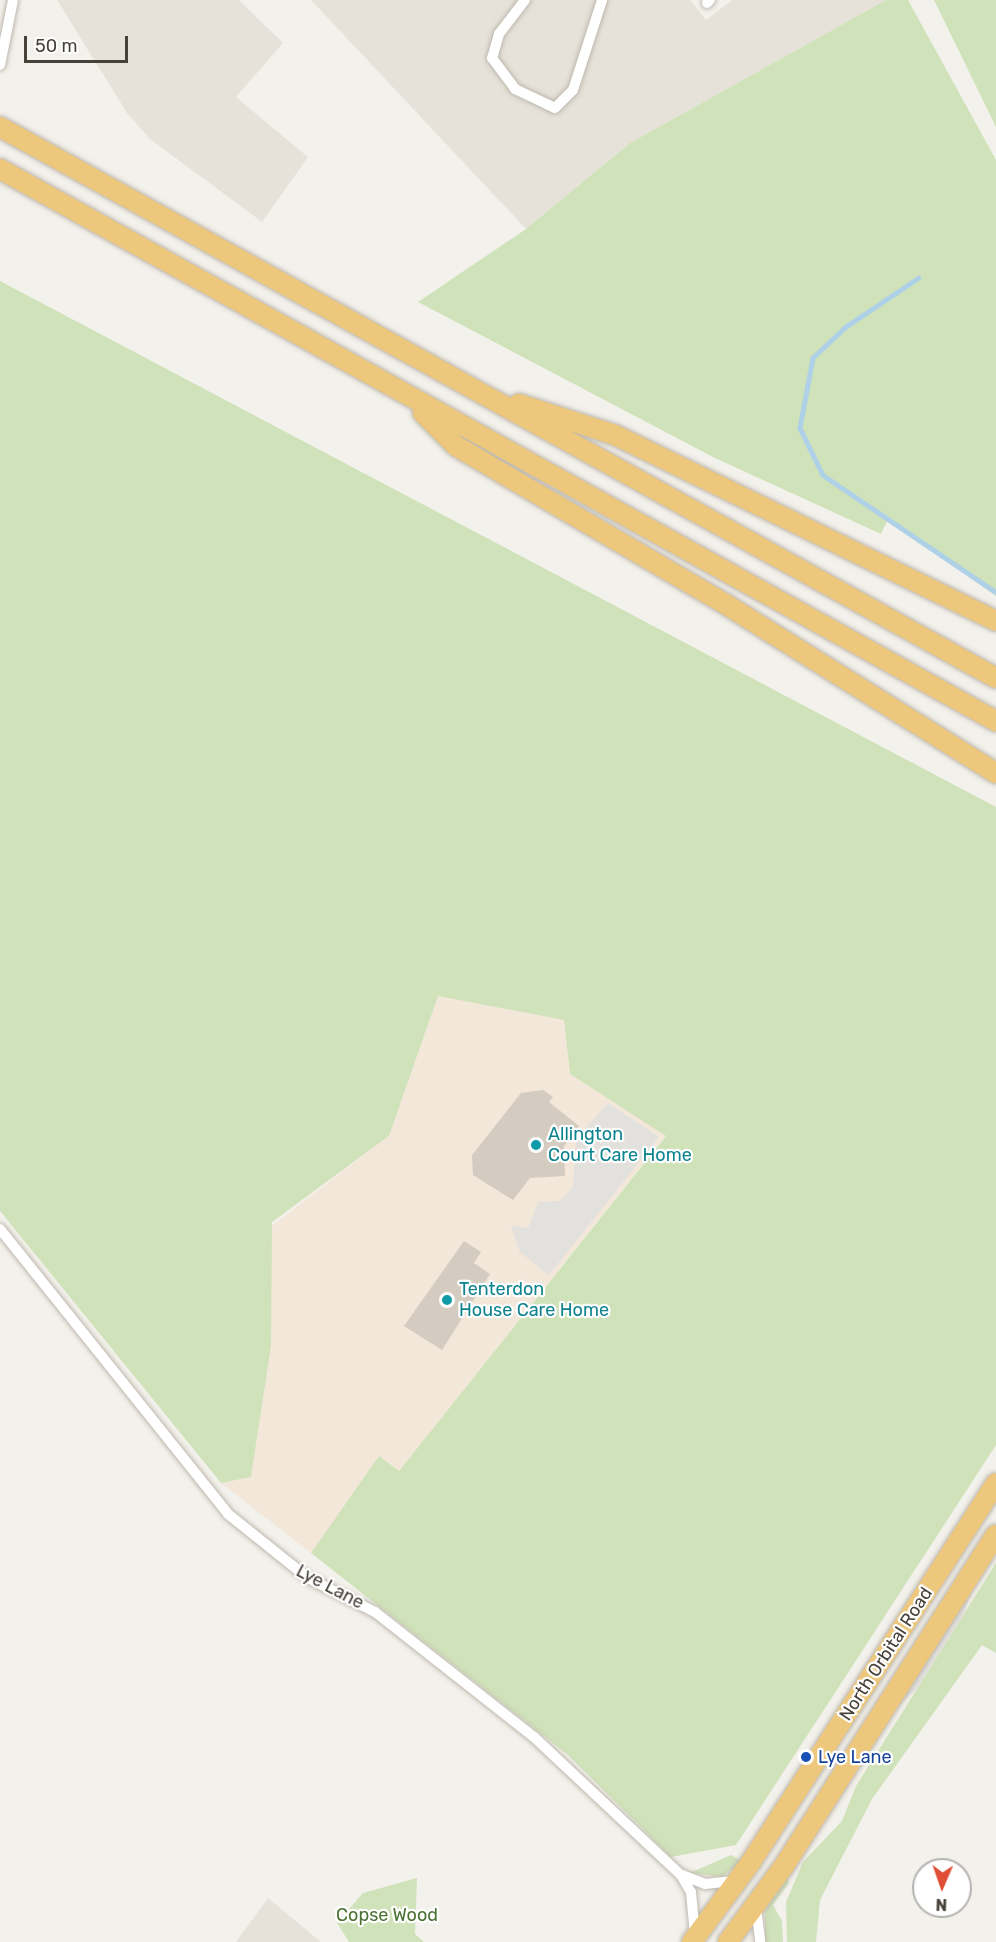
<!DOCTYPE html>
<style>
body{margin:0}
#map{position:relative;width:996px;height:1942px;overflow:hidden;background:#f3f1eb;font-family:Rubik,sans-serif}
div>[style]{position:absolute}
.residential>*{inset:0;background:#e6e2d9}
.commercial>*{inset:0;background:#f2e7d9}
.green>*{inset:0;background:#d0e2b9}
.parking>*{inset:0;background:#e2e1de}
.stream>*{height:4.5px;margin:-2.25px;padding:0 2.25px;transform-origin:2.25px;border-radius:2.25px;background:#afd1e8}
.building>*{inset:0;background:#d4ccc1}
.roads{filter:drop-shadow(0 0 2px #beb8ae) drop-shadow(0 0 2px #beb8ae)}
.street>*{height:10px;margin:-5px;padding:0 5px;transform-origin:5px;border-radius:5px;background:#fff}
.highway>*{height:20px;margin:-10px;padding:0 10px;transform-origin:10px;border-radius:10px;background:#edc77c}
.dots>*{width:16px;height:16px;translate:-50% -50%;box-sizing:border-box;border:3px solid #fff;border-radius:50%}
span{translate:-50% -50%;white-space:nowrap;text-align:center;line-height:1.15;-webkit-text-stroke:4.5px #fff;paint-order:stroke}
.culture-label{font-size:18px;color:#0d838f}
.left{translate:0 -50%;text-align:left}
.street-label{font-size:18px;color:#464139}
.transit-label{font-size:18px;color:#164399}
.park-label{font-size:18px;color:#4b7233}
.north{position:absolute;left:912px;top:1858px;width:60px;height:60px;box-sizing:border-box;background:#fff;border:2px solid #b5b3b0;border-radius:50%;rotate:182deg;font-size:16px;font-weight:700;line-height:24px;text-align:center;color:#464139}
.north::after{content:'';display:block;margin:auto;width:21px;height:27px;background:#e04e35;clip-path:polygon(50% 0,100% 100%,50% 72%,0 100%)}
.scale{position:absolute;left:24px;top:36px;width:104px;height:27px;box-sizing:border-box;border:3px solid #464139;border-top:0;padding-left:8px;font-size:18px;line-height:21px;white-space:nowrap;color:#464139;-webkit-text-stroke:4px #fff;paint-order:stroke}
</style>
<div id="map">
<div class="residential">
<div style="clip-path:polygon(57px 0,239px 0,283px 43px,236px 97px,308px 157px,262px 222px,150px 139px,127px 113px)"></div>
<div style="clip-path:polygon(311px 0,690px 0,706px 20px,732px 0,886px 0,630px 143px,526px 229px)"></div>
<div style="clip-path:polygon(268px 1898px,321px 1942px,236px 1942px)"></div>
</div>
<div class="commercial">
<div style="clip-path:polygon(438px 996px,564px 1020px,570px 1074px,666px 1135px,399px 1471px,379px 1456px,311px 1553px,221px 1483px,251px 1477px,271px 1346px,269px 1228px,389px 1136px)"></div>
</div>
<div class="green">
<div style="clip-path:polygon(886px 0,908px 0,996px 160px,996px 596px,888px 519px,881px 534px,713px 457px,418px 302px,526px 229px,630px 143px)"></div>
<div style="clip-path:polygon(934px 0,996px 0,996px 127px)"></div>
<div style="clip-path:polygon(0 281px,996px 807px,996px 1445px,736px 1845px,671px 1857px,568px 1755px,311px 1553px,379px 1456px,399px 1471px,666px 1136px,570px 1074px,564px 1020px,438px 996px,389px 1136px,272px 1222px,271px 1346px,251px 1477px,221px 1483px,0 1211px)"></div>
<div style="clip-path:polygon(996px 1563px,996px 1653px,982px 1645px,872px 1799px,820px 1900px,816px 1942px,787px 1942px,786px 1902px,803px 1862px,842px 1821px,856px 1786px)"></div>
<div style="clip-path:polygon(731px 1855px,742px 1861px,722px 1877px,690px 1873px)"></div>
<div style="clip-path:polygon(787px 1874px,789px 1883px,773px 1905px,782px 1921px,783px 1942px,765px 1942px,765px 1911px)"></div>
<div style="clip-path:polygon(417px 1878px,415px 1934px,424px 1942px,349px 1942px,337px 1923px,363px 1893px)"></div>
</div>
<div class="parking">
<div style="clip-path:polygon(608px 1103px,659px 1137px,549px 1275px,520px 1252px,511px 1226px,528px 1228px,538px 1202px,560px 1201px,573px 1187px,576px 1139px)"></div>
<div style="clip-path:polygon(974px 1584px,963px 1616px,916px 1690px,893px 1711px)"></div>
</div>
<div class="stream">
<div style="left:919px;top:278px;width:88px;rotate:146.1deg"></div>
<div style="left:846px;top:327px;width:45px;rotate:136.8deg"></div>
<div style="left:813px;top:358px;width:71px;rotate:100.5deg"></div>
<div style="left:800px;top:428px;width:52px;rotate:63.9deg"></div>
<div style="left:823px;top:475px;width:209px;rotate:34.1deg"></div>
</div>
<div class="building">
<div style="clip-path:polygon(543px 1090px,553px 1097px,549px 1102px,579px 1126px,564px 1146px,565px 1176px,530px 1178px,513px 1200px,473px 1175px,472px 1155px,521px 1093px)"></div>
<div style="clip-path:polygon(464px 1241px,481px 1252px,474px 1263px,490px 1274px,442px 1350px,404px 1326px)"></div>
</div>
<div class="roads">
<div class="street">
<div style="left:525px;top:0;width:43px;rotate:127.4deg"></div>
<div style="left:499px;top:34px;width:25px;rotate:106deg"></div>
<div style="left:492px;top:58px;width:39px;rotate:53deg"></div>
<div style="left:515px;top:89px;width:44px;rotate:25.4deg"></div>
<div style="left:555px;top:108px;width:25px;rotate:-45deg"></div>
<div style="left:573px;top:90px;width:95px;rotate:-72.1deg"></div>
<div style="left:707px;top:3px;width:4px;rotate:-45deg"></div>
<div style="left:0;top:65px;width:66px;rotate:-78.7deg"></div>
<div style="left:0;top:1229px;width:365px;rotate:51.3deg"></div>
<div style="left:228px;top:1514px;width:102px;rotate:38.7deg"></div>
<div style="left:308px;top:1578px;width:75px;rotate:26.9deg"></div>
<div style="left:375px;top:1612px;width:202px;rotate:38.2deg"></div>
<div style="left:534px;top:1737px;width:202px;rotate:43.2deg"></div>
<div style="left:681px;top:1875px;width:20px;rotate:60deg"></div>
<div style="left:691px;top:1892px;width:43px;rotate:84.7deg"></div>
<div style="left:682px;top:1875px;width:25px;rotate:21deg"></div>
<div style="left:705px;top:1884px;width:31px;rotate:-6deg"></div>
<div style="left:756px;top:1907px;width:35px;rotate:83deg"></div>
</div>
<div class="highway">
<div style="left:0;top:127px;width:1138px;rotate:28.95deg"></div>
<div style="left:0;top:169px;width:1139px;rotate:29deg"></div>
<div style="left:519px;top:404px;width:101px;rotate:17.9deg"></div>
<div style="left:615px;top:435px;width:424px;rotate:26deg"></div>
<div style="left:423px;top:413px;width:47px;rotate:45deg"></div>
<div style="left:456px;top:446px;width:314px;rotate:30.4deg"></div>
<div style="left:727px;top:605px;width:317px;rotate:32deg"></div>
<div style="left:692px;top:1942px;width:99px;rotate:-53.6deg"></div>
<div style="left:751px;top:1862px;width:451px;rotate:-57.1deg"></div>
<div style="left:728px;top:1942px;width:94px;rotate:-53.6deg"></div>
<div style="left:784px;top:1866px;width:393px;rotate:-57.4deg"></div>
</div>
</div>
<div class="dots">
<div style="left:536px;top:1145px;background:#0f9aa8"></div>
<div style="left:447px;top:1300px;background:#0f9aa8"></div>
<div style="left:806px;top:1757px;background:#1a4fb4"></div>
</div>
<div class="culture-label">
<span class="left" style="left:548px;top:1145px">Allington<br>Court Care Home</span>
<span class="left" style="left:459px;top:1300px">Tenterdon<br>House Care Home</span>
</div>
<div class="street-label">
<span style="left:330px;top:1587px;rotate:28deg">Lye Lane</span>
<span style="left:886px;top:1654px;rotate:-57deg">North Orbital Road</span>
</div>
<div class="transit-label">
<span class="left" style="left:818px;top:1757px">Lye Lane</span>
</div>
<div class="park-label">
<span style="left:387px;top:1915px">Copse Wood</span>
</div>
<div class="north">N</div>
<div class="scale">50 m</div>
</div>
